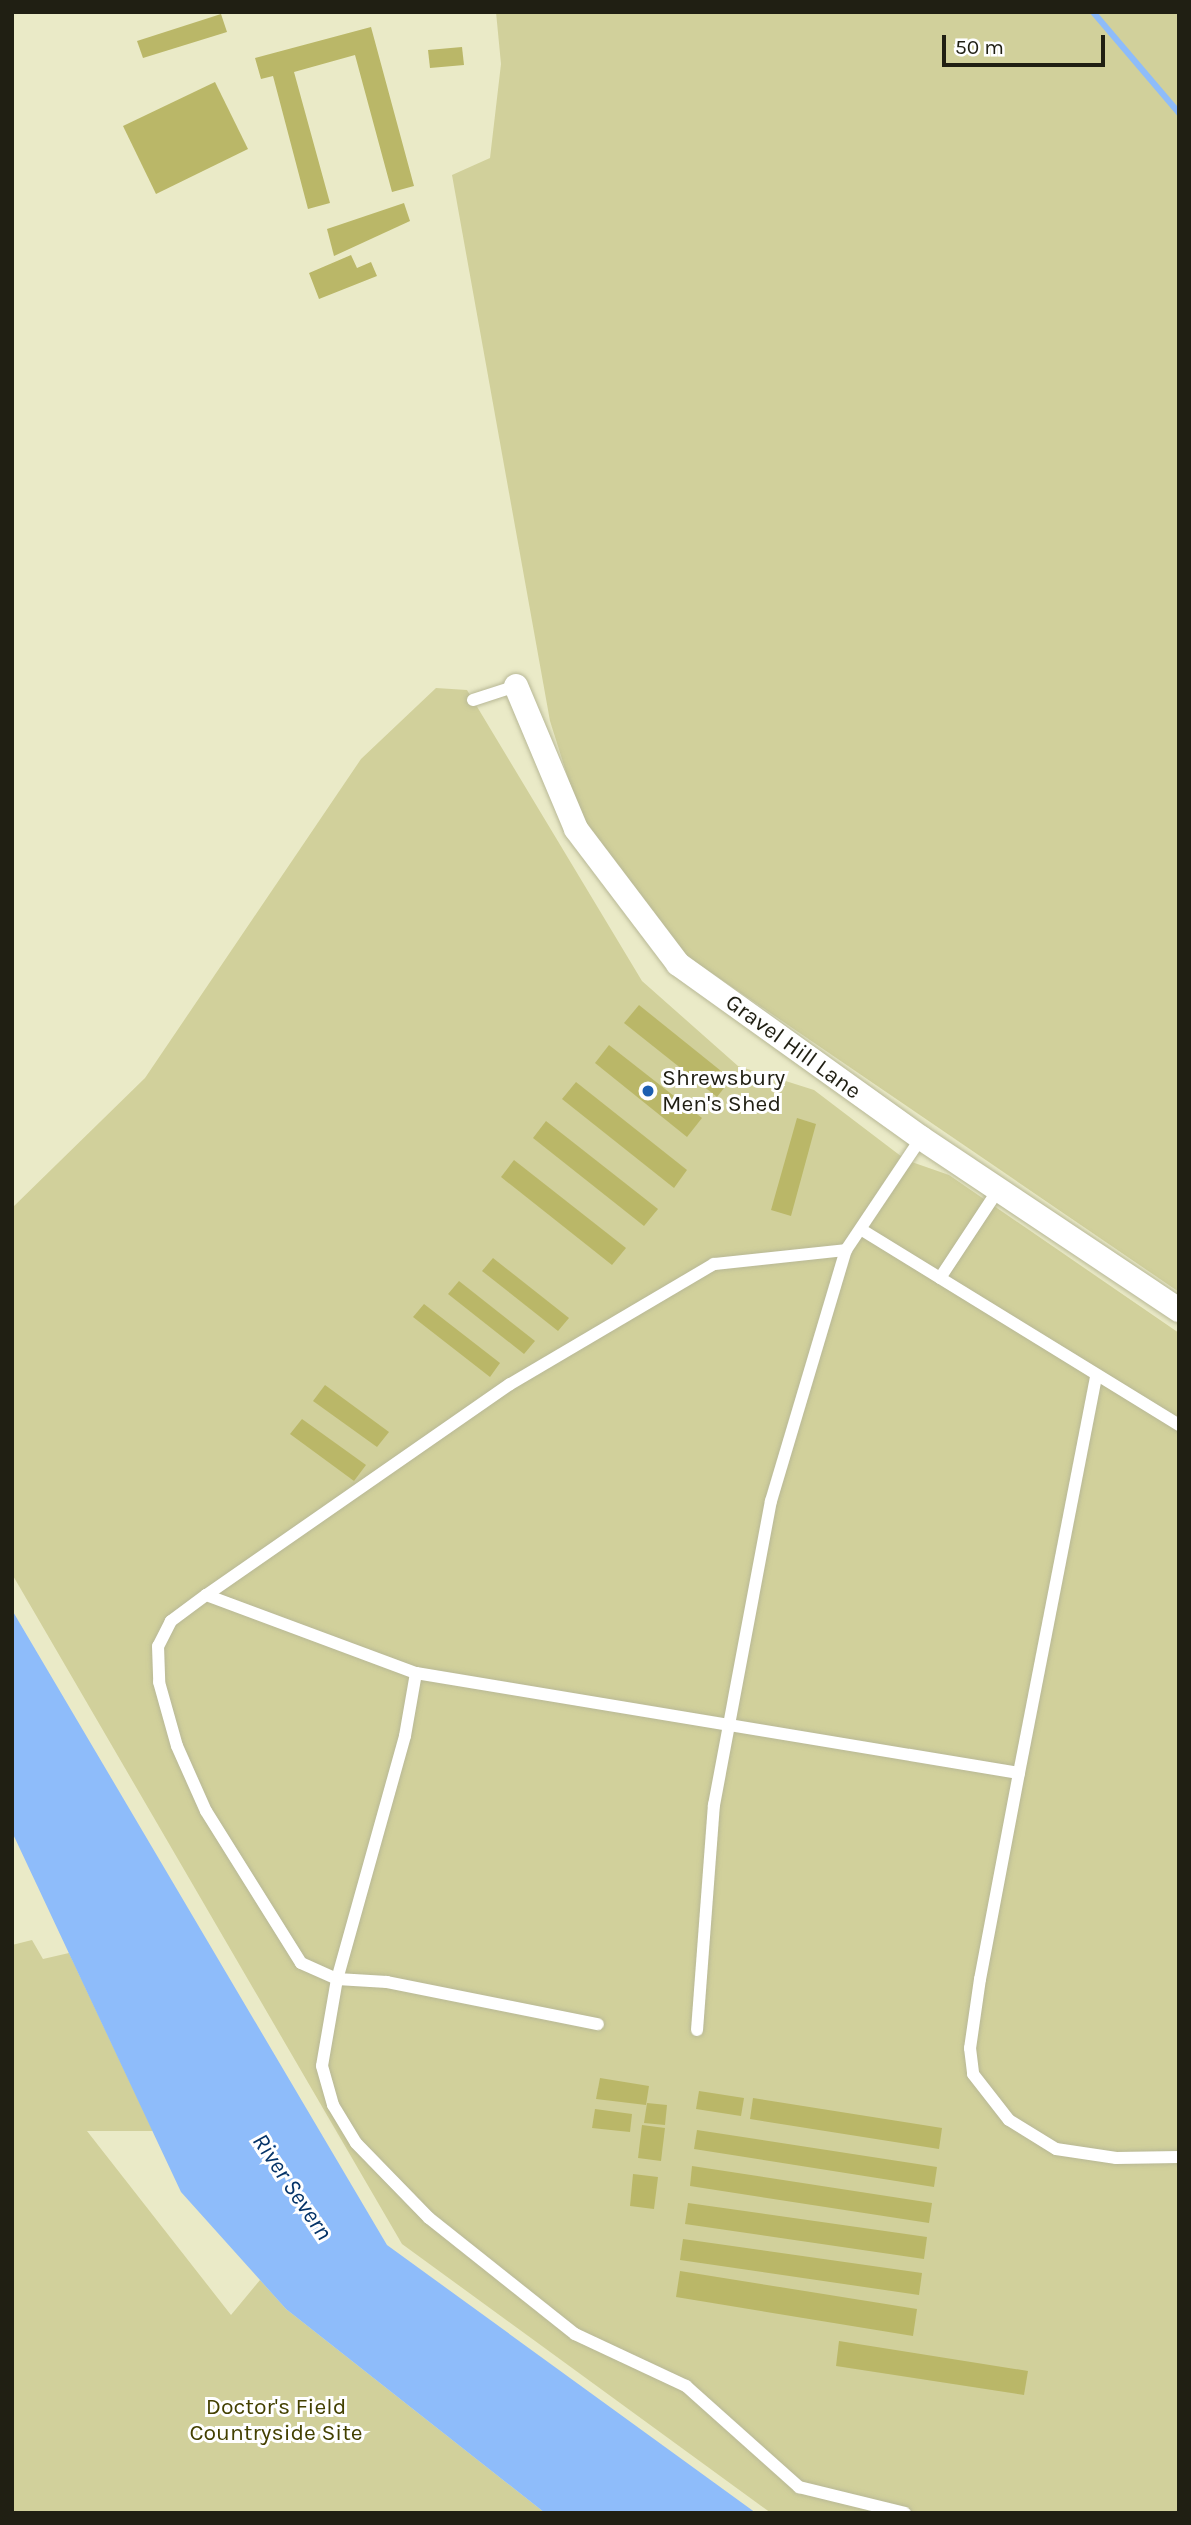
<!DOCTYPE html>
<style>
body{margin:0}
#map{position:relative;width:1191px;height:2525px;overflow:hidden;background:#eaeac7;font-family:Karla,sans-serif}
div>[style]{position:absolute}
.green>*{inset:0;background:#d1d09b}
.water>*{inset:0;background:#8ebcfa}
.stream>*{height:6px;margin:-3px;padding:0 3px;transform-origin:3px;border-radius:3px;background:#8ebcfa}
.building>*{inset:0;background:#bab768}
.roads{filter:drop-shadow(0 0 2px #b8b896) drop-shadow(0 0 2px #b8b896)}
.service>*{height:12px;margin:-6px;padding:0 6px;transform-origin:6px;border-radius:6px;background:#fff}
.minor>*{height:24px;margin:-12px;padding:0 12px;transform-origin:12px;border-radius:12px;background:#fff}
.dots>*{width:19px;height:19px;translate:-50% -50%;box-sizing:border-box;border:4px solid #fff;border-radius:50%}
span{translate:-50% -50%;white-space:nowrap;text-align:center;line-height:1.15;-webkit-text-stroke:6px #fff;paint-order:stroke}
.street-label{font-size:23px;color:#201f13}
.poi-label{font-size:23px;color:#201f13}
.left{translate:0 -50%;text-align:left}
.park-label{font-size:23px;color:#434000}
.water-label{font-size:24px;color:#043368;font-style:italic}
.frame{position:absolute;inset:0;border:14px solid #201f13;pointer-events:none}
.scale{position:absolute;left:942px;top:35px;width:163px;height:32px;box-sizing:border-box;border:4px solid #201f13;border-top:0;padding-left:9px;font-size:21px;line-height:24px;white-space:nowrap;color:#201f13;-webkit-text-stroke:5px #fff;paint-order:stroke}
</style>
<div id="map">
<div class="green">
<div style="clip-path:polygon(496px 12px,1179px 12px,1179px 1292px,684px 954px,581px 819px,550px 721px,452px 175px,490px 158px,501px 64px)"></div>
<div style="clip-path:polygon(436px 688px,467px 690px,642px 981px,738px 1066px,814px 1090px,906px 1160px,949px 1175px,1179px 1333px,1179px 2513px,771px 2513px,402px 2244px,12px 1574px,12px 1208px,145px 1078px,361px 759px)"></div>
<div style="clip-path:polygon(32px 1940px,43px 1959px,69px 1953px,153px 2131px,87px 2131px,231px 2315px,260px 2280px,286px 2309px,545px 2513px,12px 2513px,12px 1945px)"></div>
</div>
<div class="water">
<div style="clip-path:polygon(12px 1610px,387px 2245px,756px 2513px,545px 2513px,286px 2309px,181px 2192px,12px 1832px)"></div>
</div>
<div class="stream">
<div style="left:1093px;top:12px;width:133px;rotate:49.6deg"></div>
</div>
<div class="building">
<div style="clip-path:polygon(221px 14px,227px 32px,143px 58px,137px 41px)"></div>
<div style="clip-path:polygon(371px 27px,414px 186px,392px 192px,355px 55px,294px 72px,330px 203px,308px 209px,273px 76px,261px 79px,255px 58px)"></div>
<div style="clip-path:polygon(462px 47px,464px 65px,430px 68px,428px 50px)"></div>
<div style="clip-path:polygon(215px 82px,248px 149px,156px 194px,123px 126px)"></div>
<div style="clip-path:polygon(404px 203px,410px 221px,334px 256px,327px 229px)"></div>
<div style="clip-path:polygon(351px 255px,357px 268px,371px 262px,377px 276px,319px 299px,309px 273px)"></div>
<div style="clip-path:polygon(639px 1005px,731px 1079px,717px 1097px,624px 1023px)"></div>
<div style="clip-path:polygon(609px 1045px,702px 1118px,687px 1137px,595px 1063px)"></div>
<div style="clip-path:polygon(576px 1082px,687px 1170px,674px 1188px,562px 1099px)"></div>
<div style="clip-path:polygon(797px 1118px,816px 1124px,791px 1216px,771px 1210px)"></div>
<div style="clip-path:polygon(546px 1121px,658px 1209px,644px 1226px,533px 1138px)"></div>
<div style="clip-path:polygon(514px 1160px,626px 1248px,612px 1265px,501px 1177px)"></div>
<div style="clip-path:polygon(493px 1258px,569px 1318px,558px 1331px,482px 1271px)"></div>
<div style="clip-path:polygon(459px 1281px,535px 1341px,524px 1354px,448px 1294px)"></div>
<div style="clip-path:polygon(424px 1304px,500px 1363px,490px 1377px,413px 1317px)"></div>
<div style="clip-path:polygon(325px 1385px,389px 1432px,377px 1447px,313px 1401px)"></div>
<div style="clip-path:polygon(302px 1419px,366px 1465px,354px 1481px,290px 1434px)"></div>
<div style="clip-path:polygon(600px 2078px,649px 2086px,646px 2105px,596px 2099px)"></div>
<div style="clip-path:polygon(699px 2091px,744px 2098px,741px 2116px,696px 2109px)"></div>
<div style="clip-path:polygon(753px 2098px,942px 2128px,939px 2149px,750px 2119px)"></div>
<div style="clip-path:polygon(647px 2103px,667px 2105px,665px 2125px,644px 2123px)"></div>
<div style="clip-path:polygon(595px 2109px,632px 2114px,630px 2132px,592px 2128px)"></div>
<div style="clip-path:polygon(642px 2125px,665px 2128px,661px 2161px,638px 2158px)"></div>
<div style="clip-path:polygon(697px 2130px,937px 2167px,934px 2187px,694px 2149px)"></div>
<div style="clip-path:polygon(692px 2166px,932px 2203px,929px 2223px,690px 2186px)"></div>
<div style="clip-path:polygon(633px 2174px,658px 2177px,654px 2209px,630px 2206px)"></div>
<div style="clip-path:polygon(688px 2203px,927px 2237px,924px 2259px,685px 2224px)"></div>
<div style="clip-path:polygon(683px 2239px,922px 2273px,919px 2295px,680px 2260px)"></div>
<div style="clip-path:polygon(680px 2271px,917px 2309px,913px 2336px,676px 2297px)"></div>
<div style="clip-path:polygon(839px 2341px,1028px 2371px,1024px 2395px,836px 2366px)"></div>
</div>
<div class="roads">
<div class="service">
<div style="left:473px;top:700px;width:45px;rotate:-18deg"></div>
<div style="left:862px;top:1230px;width:372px;rotate:31.6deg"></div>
<div style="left:846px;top:1250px;width:133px;rotate:173.9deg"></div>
<div style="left:714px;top:1264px;width:237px;rotate:149.5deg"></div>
<div style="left:510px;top:1384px;width:370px;rotate:145.2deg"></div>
<div style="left:206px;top:1595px;width:224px;rotate:20.4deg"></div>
<div style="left:416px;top:1673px;width:611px;rotate:9.42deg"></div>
<div style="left:1019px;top:1773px;width:210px;rotate:100.7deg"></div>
<div style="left:980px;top:1979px;width:70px;rotate:98.2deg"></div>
<div style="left:970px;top:2048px;width:26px;rotate:83deg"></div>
<div style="left:973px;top:2074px;width:58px;rotate:52deg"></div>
<div style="left:1009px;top:2120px;width:55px;rotate:31.7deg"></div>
<div style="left:1056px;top:2149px;width:61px;rotate:8.5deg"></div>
<div style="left:1116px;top:2158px;width:63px;rotate:-0.9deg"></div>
<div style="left:940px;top:1278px;width:105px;rotate:-56.6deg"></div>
<div style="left:206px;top:1595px;width:44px;rotate:143.4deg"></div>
<div style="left:171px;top:1621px;width:28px;rotate:117deg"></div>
<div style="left:158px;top:1646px;width:36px;rotate:88deg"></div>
<div style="left:159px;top:1682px;width:66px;rotate:74.3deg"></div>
<div style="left:177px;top:1746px;width:71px;rotate:66deg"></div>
<div style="left:206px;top:1811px;width:179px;rotate:58deg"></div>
<div style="left:301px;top:1963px;width:39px;rotate:24deg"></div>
<div style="left:337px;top:1979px;width:88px;rotate:99.8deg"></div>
<div style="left:322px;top:2066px;width:41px;rotate:74.2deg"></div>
<div style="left:333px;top:2105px;width:44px;rotate:58.8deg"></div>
<div style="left:356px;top:2143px;width:105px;rotate:45.8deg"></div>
<div style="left:429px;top:2218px;width:186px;rotate:38.5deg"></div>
<div style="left:575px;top:2334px;width:123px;rotate:25.1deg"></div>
<div style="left:686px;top:2386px;width:152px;rotate:41.8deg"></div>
<div style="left:799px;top:2487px;width:109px;rotate:13.8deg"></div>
<div style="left:416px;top:1673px;width:64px;rotate:99.9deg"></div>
<div style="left:405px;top:1736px;width:252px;rotate:105.6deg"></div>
<div style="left:337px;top:1979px;width:50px;rotate:3.4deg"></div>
<div style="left:387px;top:1982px;width:215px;rotate:11.3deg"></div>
<div style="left:1019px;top:1773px;width:404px;rotate:-79deg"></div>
<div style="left:697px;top:2030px;width:226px;rotate:-85.7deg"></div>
<div style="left:714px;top:1805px;width:309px;rotate:-79.4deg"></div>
<div style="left:771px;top:1501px;width:262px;rotate:-73.4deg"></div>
<div style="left:846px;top:1250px;width:135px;rotate:-56.2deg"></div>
</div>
<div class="minor">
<div style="left:516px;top:686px;width:155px;rotate:67.2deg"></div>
<div style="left:576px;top:829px;width:169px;rotate:52.9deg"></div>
<div style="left:678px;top:964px;width:299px;rotate:35.6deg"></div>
<div style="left:921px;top:1138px;width:310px;rotate:33.7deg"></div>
</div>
</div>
<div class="dots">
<div style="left:648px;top:1091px;background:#1d5fb0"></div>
</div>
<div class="street-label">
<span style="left:793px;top:1047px;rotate:36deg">Gravel Hill Lane</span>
</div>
<div class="poi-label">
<span class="left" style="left:662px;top:1091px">Shrewsbury<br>Men's Shed</span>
</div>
<div class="park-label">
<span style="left:276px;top:2420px">Doctor's Field<br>Countryside Site</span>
</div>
<div class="water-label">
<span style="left:292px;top:2187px;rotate:56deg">River Severn</span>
</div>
<div class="frame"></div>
<div class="scale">50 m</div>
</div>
